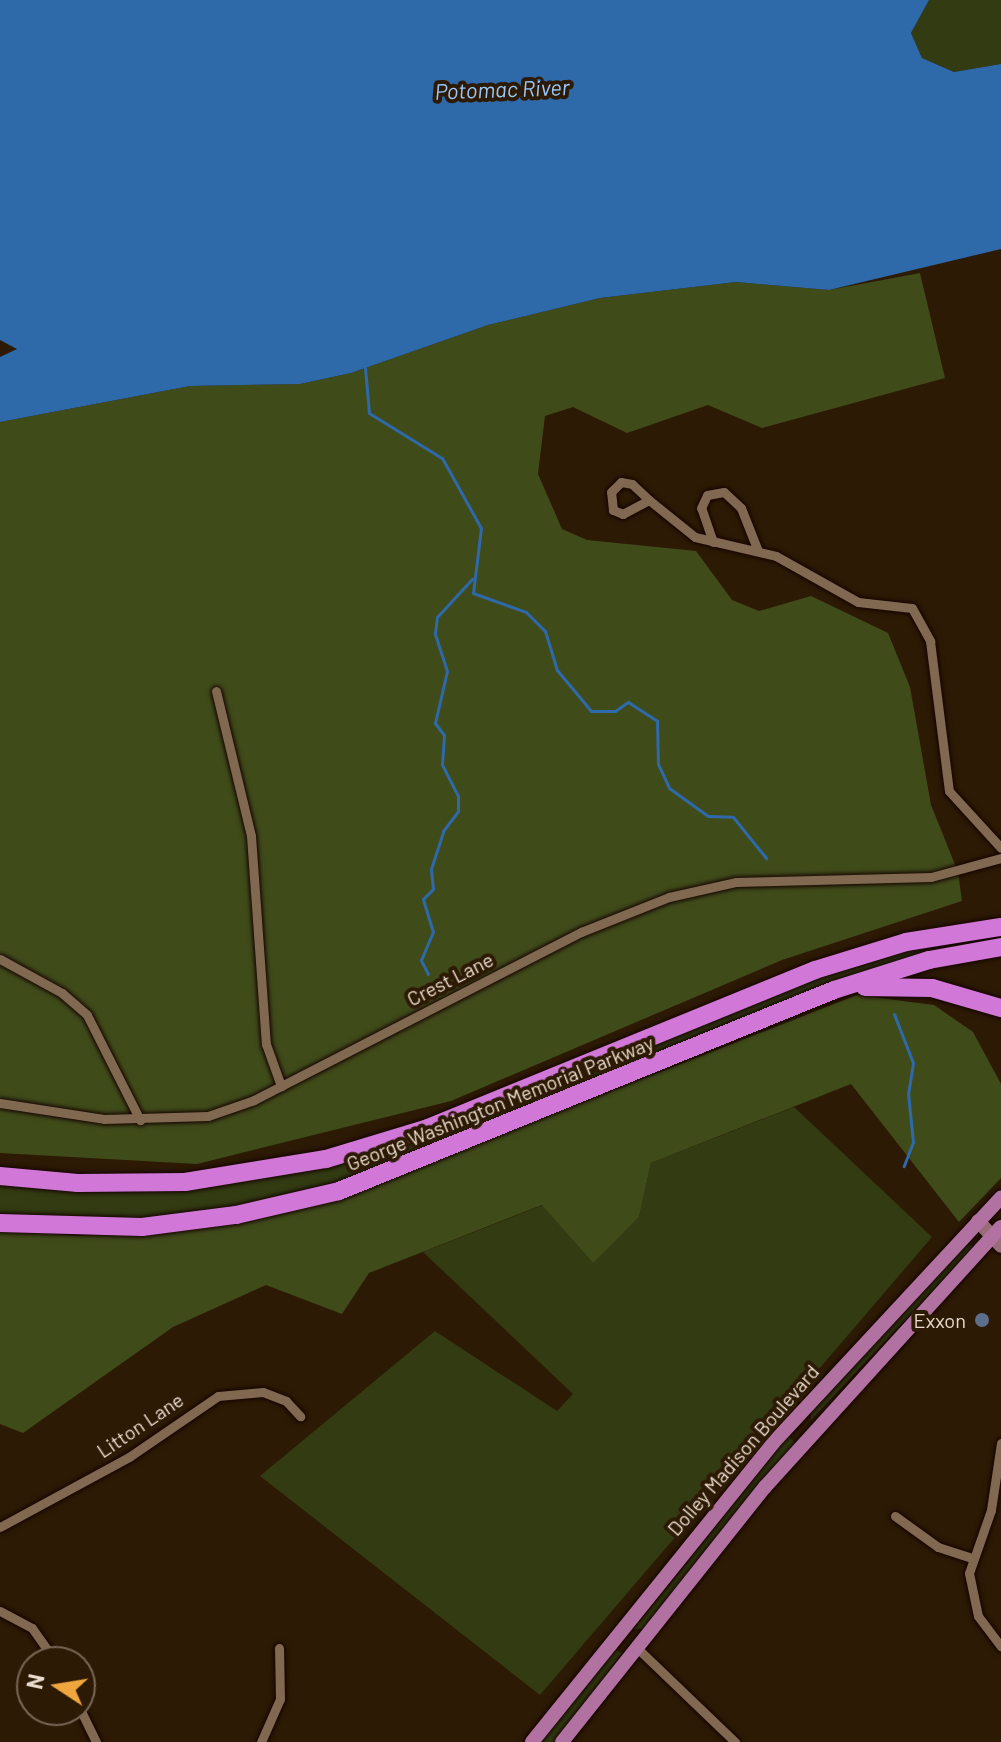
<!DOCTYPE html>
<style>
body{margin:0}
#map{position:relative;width:1001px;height:1742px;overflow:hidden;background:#2d1a04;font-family:Barlow,sans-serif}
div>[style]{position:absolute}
.green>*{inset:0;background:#323b11}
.forest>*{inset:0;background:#404b1a}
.water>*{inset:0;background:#2e69aa}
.stream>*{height:3px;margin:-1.5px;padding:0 1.5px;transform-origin:1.5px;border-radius:1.5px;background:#2e69aa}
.roads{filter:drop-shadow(0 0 2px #150400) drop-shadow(0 0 2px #150400)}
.street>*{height:9px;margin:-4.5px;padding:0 4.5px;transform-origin:4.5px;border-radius:4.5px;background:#816851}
.secondary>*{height:14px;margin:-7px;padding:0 7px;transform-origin:7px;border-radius:7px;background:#996c79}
.primary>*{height:14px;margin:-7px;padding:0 7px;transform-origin:7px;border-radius:7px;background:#b171a1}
.highway>*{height:18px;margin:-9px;padding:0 9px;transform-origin:9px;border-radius:9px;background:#d177d7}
.dots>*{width:22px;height:22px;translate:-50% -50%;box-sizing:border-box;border:4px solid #2d1a04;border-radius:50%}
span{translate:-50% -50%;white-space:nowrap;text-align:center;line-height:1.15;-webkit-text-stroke:8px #2d1a04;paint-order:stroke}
.street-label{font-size:20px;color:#e9dbce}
.poi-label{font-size:20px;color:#e9dbce}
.right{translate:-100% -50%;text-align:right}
.water-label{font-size:22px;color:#99c7fc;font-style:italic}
.north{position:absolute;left:16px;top:1646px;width:80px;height:80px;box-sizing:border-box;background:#2d1a04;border:2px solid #786755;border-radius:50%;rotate:282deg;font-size:22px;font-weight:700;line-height:32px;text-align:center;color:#e9dbce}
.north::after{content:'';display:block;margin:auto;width:28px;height:36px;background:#f0a63f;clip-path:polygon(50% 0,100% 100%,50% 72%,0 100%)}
</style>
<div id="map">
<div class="green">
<div style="clip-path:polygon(929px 0,1001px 0,1001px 64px,954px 72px,922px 58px,911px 33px)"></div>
<div style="clip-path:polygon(1001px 932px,1001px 943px,974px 946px,364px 1179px,271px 1204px,130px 1221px,0 1217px,0 1182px,310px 1169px,826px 972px,917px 945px)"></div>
<div style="clip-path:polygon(794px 1107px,932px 1237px,540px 1695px,260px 1476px,435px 1331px,557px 1411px,573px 1394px,423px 1252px,543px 1205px,592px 1262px,639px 1217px,651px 1163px)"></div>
<div style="clip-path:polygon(966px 1244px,974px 1247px,811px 1420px,811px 1412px)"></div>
<div style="clip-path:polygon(788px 1436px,796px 1444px,643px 1629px,634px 1629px)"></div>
<div style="clip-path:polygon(612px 1648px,622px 1653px,557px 1742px,540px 1742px)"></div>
</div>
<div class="forest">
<div style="clip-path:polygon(920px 273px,945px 378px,762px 428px,708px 405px,627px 433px,573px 407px,545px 416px,538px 474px,562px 529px,587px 540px,696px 551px,732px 600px,759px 611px,811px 596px,888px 633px,910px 687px,931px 805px,958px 872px,962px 901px,782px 960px,451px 1101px,197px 1164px,0 1153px,0 422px,190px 386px,300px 384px,351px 373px,488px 325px,600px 298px,736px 282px,829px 290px)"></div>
<div style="clip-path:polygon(857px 995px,934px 1005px,973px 1032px,1001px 1084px,1001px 1178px,959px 1222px,851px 1084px,651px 1163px,639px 1217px,593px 1263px,542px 1205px,369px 1273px,342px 1314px,266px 1285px,173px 1327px,23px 1433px,0 1424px,0 1229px,77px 1236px,205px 1226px,330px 1201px)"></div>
</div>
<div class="water">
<div style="clip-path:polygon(0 0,929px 0,911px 33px,922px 58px,954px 72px,1001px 64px,1001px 249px,829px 290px,736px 282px,600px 298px,488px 325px,351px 373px,300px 384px,190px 386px,0 422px,0 357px,17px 349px,0 340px)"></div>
</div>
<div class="stream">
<div style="left:365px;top:368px;width:45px;rotate:84.9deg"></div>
<div style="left:369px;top:413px;width:86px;rotate:31.7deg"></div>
<div style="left:442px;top:458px;width:80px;rotate:60.9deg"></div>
<div style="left:481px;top:528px;width:65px;rotate:97deg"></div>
<div style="left:473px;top:593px;width:56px;rotate:19.7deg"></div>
<div style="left:526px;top:612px;width:27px;rotate:45deg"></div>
<div style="left:545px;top:631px;width:41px;rotate:72.9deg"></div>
<div style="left:557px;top:670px;width:53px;rotate:50.3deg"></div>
<div style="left:591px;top:711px;width:24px"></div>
<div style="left:615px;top:711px;width:16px;rotate:-35deg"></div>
<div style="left:628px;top:702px;width:35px;rotate:33deg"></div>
<div style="left:657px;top:721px;width:43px;rotate:88.7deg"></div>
<div style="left:658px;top:764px;width:26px;rotate:65deg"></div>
<div style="left:669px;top:788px;width:48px;rotate:35.7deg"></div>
<div style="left:708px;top:816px;width:25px;rotate:2deg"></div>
<div style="left:733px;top:817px;width:53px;rotate:51.2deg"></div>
<div style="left:428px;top:974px;width:16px;rotate:-117deg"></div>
<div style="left:421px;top:960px;width:30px;rotate:-67deg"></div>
<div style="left:433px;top:932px;width:34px;rotate:-107deg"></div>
<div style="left:423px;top:899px;width:14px;rotate:-45deg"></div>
<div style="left:433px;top:889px;width:20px;rotate:-96deg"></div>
<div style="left:431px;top:869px;width:40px;rotate:-72deg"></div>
<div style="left:443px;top:831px;width:25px;rotate:-53deg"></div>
<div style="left:458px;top:811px;width:15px;rotate:-90deg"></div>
<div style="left:458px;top:796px;width:36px;rotate:-117deg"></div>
<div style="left:442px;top:764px;width:29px;rotate:-86deg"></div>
<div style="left:444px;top:735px;width:15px;rotate:-127deg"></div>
<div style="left:435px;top:723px;width:53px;rotate:-77deg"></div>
<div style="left:447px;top:671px;width:40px;rotate:-108deg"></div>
<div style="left:435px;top:633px;width:16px;rotate:-83deg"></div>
<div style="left:437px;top:617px;width:52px;rotate:-47.4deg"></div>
<div style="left:894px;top:1014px;width:53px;rotate:68.8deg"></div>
<div style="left:913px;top:1063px;width:30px;rotate:99deg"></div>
<div style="left:908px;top:1093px;width:49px;rotate:84.2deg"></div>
<div style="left:913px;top:1142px;width:26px;rotate:111deg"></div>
</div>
<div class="roads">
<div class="street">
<div style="left:621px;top:482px;width:11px;rotate:10deg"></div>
<div style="left:632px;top:484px;width:23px;rotate:43deg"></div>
<div style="left:649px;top:500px;width:30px;rotate:152deg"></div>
<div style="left:623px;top:514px;width:11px;rotate:-158deg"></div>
<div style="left:613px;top:510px;width:18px;rotate:-96deg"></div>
<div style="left:611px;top:492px;width:14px;rotate:-45deg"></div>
<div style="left:649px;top:500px;width:59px;rotate:38.8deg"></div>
<div style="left:695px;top:537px;width:83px;rotate:13.2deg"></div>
<div style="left:776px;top:556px;width:94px;rotate:29.3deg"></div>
<div style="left:858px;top:602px;width:54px;rotate:6.3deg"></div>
<div style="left:912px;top:608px;width:38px;rotate:61deg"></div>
<div style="left:930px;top:641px;width:151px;rotate:82.8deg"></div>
<div style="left:949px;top:791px;width:77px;rotate:47.6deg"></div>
<div style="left:713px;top:542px;width:36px;rotate:-109deg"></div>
<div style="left:701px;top:508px;width:14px;rotate:-65deg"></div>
<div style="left:707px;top:495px;width:17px;rotate:-10deg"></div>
<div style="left:724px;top:492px;width:23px;rotate:43deg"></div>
<div style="left:741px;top:508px;width:46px;rotate:68.4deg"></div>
<div style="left:216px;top:691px;width:149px;rotate:76.4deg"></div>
<div style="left:251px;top:836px;width:209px;rotate:85.9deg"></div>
<div style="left:266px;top:1044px;width:45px;rotate:70.3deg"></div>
<div style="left:0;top:959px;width:71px;rotate:28.7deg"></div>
<div style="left:62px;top:993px;width:33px;rotate:41deg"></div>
<div style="left:87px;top:1015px;width:118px;rotate:63.2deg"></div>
<div style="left:0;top:1103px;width:105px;rotate:8.7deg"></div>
<div style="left:104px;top:1119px;width:104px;rotate:-1.7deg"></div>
<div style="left:208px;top:1116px;width:49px;rotate:-19.2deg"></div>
<div style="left:254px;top:1100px;width:368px;rotate:-27.2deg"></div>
<div style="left:581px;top:932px;width:95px;rotate:-21.7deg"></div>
<div style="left:669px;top:897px;width:69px;rotate:-12.6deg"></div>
<div style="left:736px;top:882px;width:195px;rotate:-1.5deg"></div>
<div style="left:931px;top:877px;width:73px;rotate:-15.2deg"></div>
<div style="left:1001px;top:1443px;width:68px;rotate:98.5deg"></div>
<div style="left:991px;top:1510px;width:67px;rotate:109.2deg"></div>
<div style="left:969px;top:1573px;width:44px;rotate:78.2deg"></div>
<div style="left:978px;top:1616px;width:38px;rotate:53deg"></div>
<div style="left:895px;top:1516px;width:53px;rotate:35.8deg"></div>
<div style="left:938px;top:1547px;width:36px;rotate:18deg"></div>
<div style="left:0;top:1527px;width:147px;rotate:-28.5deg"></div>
<div style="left:129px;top:1457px;width:108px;rotate:-34.4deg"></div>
<div style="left:218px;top:1396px;width:45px;rotate:-5.1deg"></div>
<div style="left:263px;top:1392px;width:25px;rotate:21deg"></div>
<div style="left:286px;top:1401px;width:21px;rotate:47deg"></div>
<div style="left:0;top:1611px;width:36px;rotate:28deg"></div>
<div style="left:32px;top:1628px;width:42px;rotate:54.8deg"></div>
<div style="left:635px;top:1646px;width:139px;rotate:43.8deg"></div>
<div style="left:80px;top:1709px;width:37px;rotate:64deg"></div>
<div style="left:261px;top:1742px;width:47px;rotate:-66.2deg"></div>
<div style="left:280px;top:1699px;width:51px;rotate:-91.1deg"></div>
</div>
<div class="secondary">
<div style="left:978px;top:1221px;width:34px;rotate:47deg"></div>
</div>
<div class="primary">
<div style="left:532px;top:1742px;width:384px;rotate:-51.1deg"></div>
<div style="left:773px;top:1443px;width:335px;rotate:-47.1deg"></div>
<div style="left:562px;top:1742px;width:326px;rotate:-51.5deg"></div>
<div style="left:765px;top:1487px;width:351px;rotate:-47.8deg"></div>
</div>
<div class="highway">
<div style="left:865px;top:987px;width:67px;rotate:0.9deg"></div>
<div style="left:932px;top:988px;width:72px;rotate:16.2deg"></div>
<div style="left:0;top:1176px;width:78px;rotate:5.1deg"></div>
<div style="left:78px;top:1183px;width:107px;rotate:-0.5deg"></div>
<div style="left:185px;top:1182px;width:143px;rotate:-9.3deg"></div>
<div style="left:326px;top:1159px;width:107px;rotate:-16.9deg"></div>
<div style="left:428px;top:1128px;width:418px;rotate:-22.2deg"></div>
<div style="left:815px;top:970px;width:95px;rotate:-17.1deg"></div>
<div style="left:906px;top:942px;width:96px;rotate:-9deg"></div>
<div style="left:0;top:1223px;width:142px;rotate:1.6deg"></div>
<div style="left:142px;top:1227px;width:95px;rotate:-7.3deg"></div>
<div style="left:236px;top:1215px;width:106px;rotate:-13.1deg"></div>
<div style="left:339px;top:1191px;width:534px;rotate:-22.1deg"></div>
<div style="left:834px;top:990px;width:100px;rotate:-17.5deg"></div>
<div style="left:929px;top:960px;width:73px;rotate:-10.2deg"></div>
</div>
</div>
<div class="dots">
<div style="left:982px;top:1320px;background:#5c6f8a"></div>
</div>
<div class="street-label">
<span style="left:450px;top:979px;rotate:-27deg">Crest Lane</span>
<span style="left:500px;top:1103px;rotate:-22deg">George Washington Memorial Parkway</span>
<span style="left:140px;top:1425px;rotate:-34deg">Litton Lane</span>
<span style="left:743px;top:1450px;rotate:-49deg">Dolley Madison Boulevard</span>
</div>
<div class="poi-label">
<span class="right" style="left:966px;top:1320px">Exxon</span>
</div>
<div class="water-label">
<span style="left:502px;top:89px;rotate:-2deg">Potomac River</span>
</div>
<div class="north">N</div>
</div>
